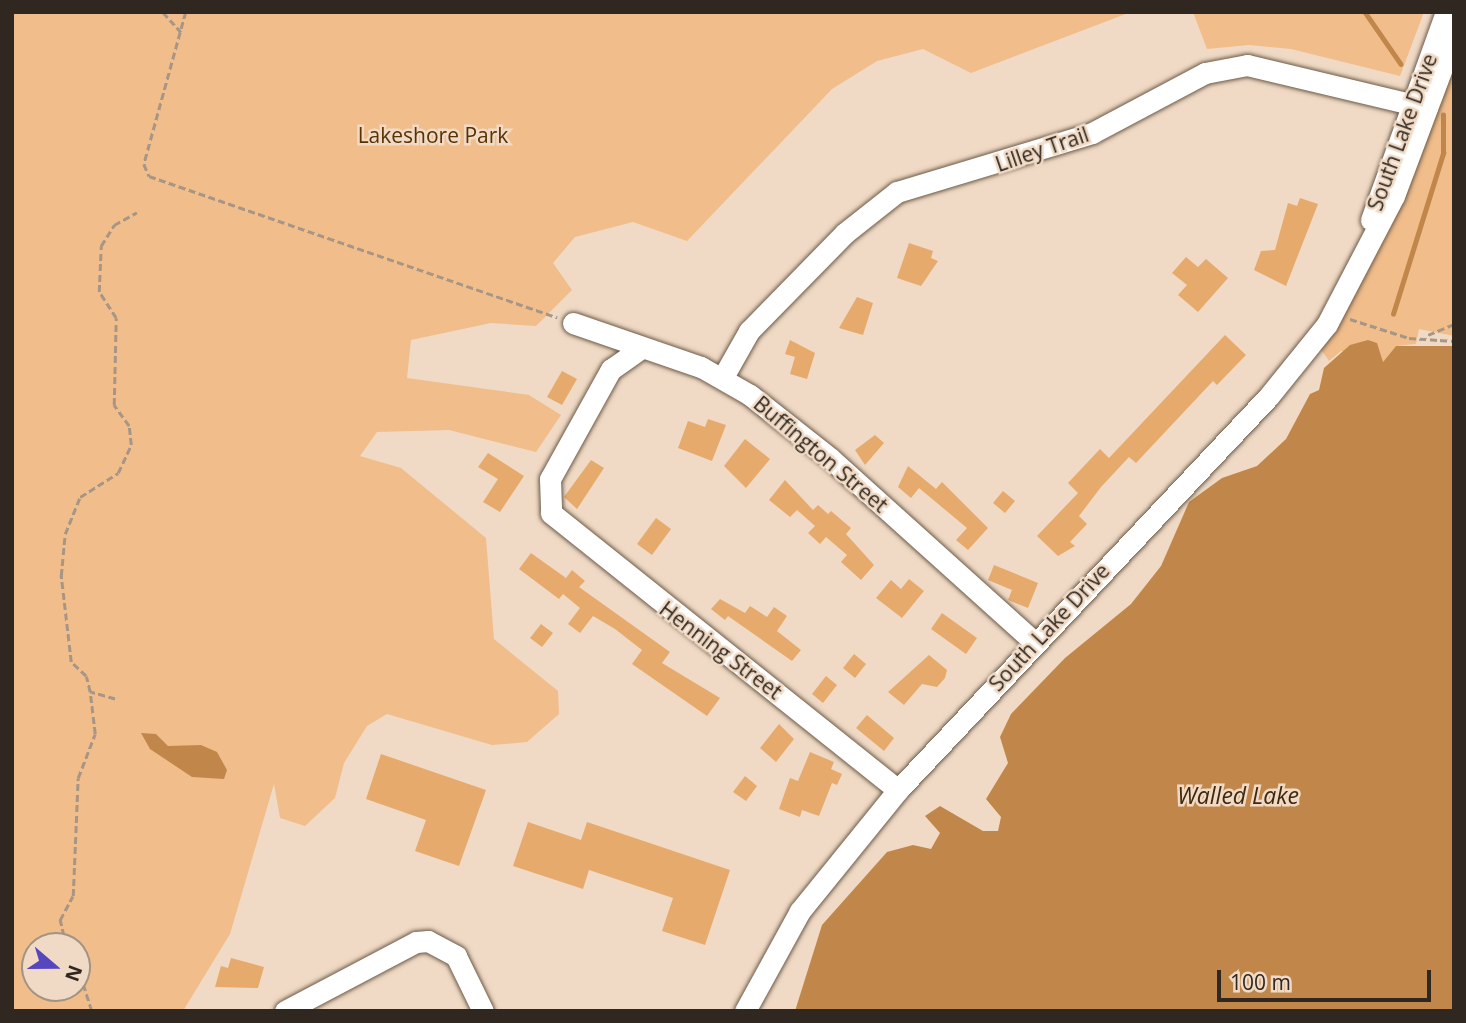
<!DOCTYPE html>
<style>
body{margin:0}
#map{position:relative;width:1466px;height:1023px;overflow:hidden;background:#f0dac5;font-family:"Open Sans",sans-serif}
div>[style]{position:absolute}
.green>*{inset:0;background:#f1bd8b}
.water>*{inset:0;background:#c1874a}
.stream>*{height:4.5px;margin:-2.25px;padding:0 2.25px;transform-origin:2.25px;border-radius:2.25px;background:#c1874a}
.building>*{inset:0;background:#e6aa6d}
.path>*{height:2.5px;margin-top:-1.25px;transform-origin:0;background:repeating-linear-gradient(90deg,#a79686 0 7px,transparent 0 10.5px)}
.roads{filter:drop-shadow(0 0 2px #6c5a48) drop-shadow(0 0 2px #6c5a48)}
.minor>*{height:21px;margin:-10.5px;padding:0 10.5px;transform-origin:10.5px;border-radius:10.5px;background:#fff}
span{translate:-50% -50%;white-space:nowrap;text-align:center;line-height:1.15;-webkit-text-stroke:5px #f0dac5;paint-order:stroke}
.street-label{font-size:21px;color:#302820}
.park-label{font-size:21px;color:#583200}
.water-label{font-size:23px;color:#3f270c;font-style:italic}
.frame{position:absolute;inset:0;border:14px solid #302820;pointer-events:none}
.north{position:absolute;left:21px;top:932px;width:70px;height:70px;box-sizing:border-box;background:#f0dac5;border:2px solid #a39383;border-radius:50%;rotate:110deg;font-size:19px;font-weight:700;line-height:28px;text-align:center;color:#302820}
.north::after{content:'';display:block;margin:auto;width:24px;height:32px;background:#5747be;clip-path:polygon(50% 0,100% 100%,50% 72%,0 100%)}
.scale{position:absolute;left:1217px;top:970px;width:214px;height:32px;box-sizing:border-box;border:4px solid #302820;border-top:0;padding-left:9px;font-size:21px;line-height:24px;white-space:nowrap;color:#302820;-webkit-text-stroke:5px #f0dac5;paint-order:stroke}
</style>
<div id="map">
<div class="green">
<div style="clip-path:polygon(evenodd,12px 12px,1131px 12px,971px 73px,923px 49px,877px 61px,832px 89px,687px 241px,633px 222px,575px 237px,553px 263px,572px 290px,536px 326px,491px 323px,411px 340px,407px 378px,529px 395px,561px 415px,536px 452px,449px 430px,377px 432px,360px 456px,401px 468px,486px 538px,494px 639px,558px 691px,559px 714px,527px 742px,492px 745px,387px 714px,367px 726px,344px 763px,335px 798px,305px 826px,280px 818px,274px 784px,230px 934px,183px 1011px,12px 1011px,12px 12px,35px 946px,77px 946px,77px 988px,35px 988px,35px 946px)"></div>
<div style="clip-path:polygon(1193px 12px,1424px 12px,1400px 76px,1291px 49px,1249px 45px,1207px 49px)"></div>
<div style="clip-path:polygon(1454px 45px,1454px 336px,1419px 329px,1416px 344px,1396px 346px,1383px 362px,1341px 351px,1329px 361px,1320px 348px)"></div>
</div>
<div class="water">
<div style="clip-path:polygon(1368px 340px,1377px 343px,1383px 362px,1396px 346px,1454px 346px,1454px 1011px,795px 1011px,822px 925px,887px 852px,913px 845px,931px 849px,940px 833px,925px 816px,940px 806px,983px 831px,998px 831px,1001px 817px,986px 799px,1008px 763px,1000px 737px,1011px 714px,1065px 658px,1131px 604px,1161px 566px,1189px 502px,1222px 478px,1257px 466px,1286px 439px,1310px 394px,1319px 390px,1324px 368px,1350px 345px)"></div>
<div style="clip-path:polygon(141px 733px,156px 734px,168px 746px,201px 745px,217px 752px,227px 770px,224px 779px,192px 777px,150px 749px)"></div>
</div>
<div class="stream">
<div style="left:1365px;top:12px;width:63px;rotate:55.3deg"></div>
<div style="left:1393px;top:314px;width:169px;rotate:-72.7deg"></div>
<div style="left:1443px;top:153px;width:38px;rotate:-90deg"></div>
</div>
<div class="building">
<div style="clip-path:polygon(1300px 198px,1318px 204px,1286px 286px,1254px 270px,1261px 251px,1275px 250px,1288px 203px,1297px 206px)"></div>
<div style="clip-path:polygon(909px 243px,933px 251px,931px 258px,938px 261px,921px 286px,897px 278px)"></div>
<div style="clip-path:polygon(1186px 257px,1198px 267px,1206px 259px,1228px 278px,1198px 312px,1178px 295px,1187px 285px,1172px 273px)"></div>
<div style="clip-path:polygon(857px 297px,873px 303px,863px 335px,839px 328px)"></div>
<div style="clip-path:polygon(1225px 335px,1246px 355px,1217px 385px,1213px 381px,1136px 463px,1129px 457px,1101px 487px,1079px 516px,1087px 524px,1070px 542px,1075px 546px,1058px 556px,1037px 536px,1078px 493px,1068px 483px,1100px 449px,1109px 458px)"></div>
<div style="clip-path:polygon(790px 340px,815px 353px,807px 379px,790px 374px,795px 357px,785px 354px)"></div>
<div style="clip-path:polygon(562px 371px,577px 379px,562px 405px,547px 397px)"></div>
<div style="clip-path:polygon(708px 419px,726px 425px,712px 461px,678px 448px,688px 421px,705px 427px)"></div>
<div style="clip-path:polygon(875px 435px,884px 443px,865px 465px,855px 450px)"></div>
<div style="clip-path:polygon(745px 439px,770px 459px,746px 488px,724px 466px)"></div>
<div style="clip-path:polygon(488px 453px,524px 476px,500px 512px,483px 502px,498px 479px,478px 467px)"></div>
<div style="clip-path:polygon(591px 460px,604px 468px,577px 509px,564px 497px)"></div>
<div style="clip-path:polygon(908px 466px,936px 489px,942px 482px,988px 528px,968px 550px,956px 540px,967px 528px,919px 488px,911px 498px,898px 487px)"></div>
<div style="clip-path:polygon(785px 480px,813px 510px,818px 505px,828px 514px,831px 511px,851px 528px,846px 534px,874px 565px,861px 580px,841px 562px,847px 555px,826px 537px,820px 544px,808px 533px,815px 526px,797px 510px,790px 517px,769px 500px)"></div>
<div style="clip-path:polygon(1003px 491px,1015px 501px,1005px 513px,993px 503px)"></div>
<div style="clip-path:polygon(656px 518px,671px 529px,652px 555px,637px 544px)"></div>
<div style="clip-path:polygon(531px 553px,566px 578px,572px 570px,585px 581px,579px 587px,670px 652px,662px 663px,720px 698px,707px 716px,632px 664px,642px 650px,615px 629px,593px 616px,580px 633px,568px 624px,580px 608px,563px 594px,559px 599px,519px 569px)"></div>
<div style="clip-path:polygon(994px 565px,1038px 583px,1028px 608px,1008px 600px,1012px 590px,988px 580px)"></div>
<div style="clip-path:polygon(909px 579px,924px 591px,902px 618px,876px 598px,891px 580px,901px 589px)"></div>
<div style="clip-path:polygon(720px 599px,745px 613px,750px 606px,767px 617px,774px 607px,787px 616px,777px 631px,801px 650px,792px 661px,728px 616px,725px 620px,711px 609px)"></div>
<div style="clip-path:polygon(942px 613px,977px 638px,966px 654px,931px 629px)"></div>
<div style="clip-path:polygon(541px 624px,553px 633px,542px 647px,530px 638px)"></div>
<div style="clip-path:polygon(854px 654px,866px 664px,855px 678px,843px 668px)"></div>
<div style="clip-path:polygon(929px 655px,947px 670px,945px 678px,937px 687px,922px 684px,904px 705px,888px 692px)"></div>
<div style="clip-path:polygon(826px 676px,837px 685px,823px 703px,812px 694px)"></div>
<div style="clip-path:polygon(867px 715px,894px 738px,884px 751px,856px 728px)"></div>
<div style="clip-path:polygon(779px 724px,794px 739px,776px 762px,760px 748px)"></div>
<div style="clip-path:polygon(810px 752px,834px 762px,831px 769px,842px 774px,837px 785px,832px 783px,819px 816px,802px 810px,800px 817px,779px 809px,790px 778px,798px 781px)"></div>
<div style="clip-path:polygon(381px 754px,486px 790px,459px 866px,415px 851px,426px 820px,366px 799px)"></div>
<div style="clip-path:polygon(745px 776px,757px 786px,746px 801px,733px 792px)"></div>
<div style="clip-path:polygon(528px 822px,581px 840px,587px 822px,730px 870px,705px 945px,662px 931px,673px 898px,589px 870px,583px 889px,513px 866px)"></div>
<div style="clip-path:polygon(231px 958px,264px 967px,258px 988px,215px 987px,221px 966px,228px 968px)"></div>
</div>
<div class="path">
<div style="left:163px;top:12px;width:27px;rotate:48deg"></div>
<div style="left:186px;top:12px;width:158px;rotate:105.4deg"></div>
<div style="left:144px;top:164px;width:13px;rotate:67deg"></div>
<div style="left:149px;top:176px;width:432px;rotate:19.1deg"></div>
<div style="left:1350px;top:319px;width:62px;rotate:17.9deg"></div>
<div style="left:1409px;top:338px;width:45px;rotate:3.8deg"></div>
<div style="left:1428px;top:335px;width:28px;rotate:-23deg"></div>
<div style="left:115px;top:699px;width:26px;rotate:-164deg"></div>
<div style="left:90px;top:692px;width:16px;rotate:-104deg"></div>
<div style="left:86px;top:676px;width:21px;rotate:-137deg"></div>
<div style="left:71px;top:662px;width:87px;rotate:-96.6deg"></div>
<div style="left:61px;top:576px;width:42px;rotate:-84.6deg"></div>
<div style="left:65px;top:534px;width:40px;rotate:-68deg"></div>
<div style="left:80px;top:497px;width:45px;rotate:-32.3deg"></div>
<div style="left:118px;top:473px;width:31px;rotate:-65deg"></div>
<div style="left:131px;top:445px;width:19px;rotate:-96deg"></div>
<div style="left:129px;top:426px;width:26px;rotate:-126deg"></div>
<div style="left:114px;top:405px;width:87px;rotate:-88.7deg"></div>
<div style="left:116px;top:318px;width:31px;rotate:-123deg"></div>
<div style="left:99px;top:292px;width:46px;rotate:-87.5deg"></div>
<div style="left:101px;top:246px;width:25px;rotate:-58deg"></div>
<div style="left:114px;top:225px;width:26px;rotate:-29deg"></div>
<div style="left:66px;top:946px;width:27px;rotate:-103deg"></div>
<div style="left:60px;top:920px;width:27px;rotate:-62deg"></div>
<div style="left:73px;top:896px;width:118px;rotate:-87.6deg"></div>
<div style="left:78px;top:778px;width:47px;rotate:-68.9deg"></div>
<div style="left:95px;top:734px;width:42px;rotate:-96.8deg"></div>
<div style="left:77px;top:964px;width:49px;rotate:72.3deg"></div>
</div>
<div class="roads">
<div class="minor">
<div style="left:1371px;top:220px;width:221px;rotate:-70.2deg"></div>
<div style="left:573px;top:323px;width:135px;rotate:19deg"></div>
<div style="left:701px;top:367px;width:56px;rotate:29.7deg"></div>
<div style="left:750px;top:395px;width:103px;rotate:38.3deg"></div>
<div style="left:831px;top:459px;width:273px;rotate:42deg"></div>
<div style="left:640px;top:349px;width:35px;rotate:145deg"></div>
<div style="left:611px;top:369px;width:126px;rotate:119deg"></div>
<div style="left:550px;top:479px;width:34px;rotate:88deg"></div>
<div style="left:551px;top:513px;width:444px;rotate:38.6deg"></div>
<div style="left:723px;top:377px;width:53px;rotate:-60.5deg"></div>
<div style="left:749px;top:331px;width:137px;rotate:-45.6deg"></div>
<div style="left:845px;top:233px;width:66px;rotate:-38.3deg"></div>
<div style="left:897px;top:192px;width:204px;rotate:-16.8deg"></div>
<div style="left:1092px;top:133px;width:128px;rotate:-28deg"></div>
<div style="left:1205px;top:73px;width:43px;rotate:-10.8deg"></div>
<div style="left:1247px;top:65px;width:185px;rotate:13.4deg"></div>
<div style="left:285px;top:1011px;width:148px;rotate:-27.8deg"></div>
<div style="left:416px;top:942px;width:12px;rotate:-5deg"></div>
<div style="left:428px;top:941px;width:32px;rotate:28deg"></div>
<div style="left:456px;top:956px;width:61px;rotate:63.9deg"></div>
<div style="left:745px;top:1011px;width:114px;rotate:-61.2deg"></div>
<div style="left:800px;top:911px;width:156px;rotate:-51deg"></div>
<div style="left:898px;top:790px;width:541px;rotate:-46.72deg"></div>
<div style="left:1269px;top:396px;width:92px;rotate:-51.1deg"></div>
<div style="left:1327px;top:324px;width:144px;rotate:-62.4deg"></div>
<div style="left:1394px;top:196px;width:171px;rotate:-69.4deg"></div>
</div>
</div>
<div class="street-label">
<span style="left:1402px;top:132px;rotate:-70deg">South Lake Drive</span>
<span style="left:1042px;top:149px;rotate:-19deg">Lilley Trail</span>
<span style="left:821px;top:454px;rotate:40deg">Buffington Street</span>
<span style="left:1049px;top:627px;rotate:-47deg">South Lake Drive</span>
<span style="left:721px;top:650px;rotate:37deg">Henning Street</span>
</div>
<div class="park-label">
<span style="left:433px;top:135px">Lakeshore Park</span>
</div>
<div class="water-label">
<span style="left:1238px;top:795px">Walled Lake</span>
</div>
<div class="frame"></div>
<div class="north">N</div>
<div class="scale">100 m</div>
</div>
